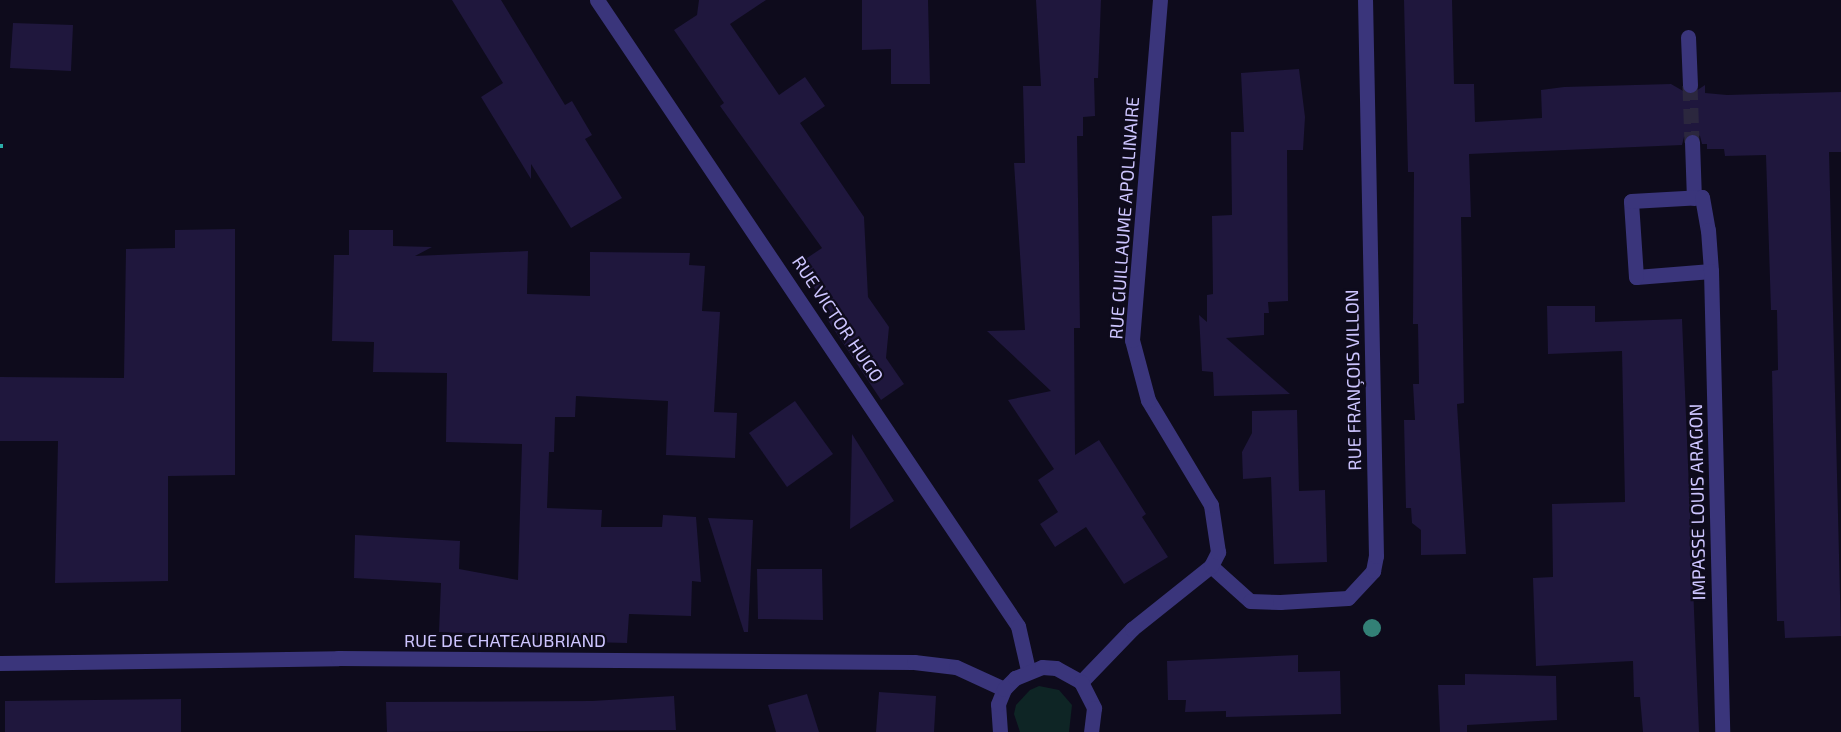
<!DOCTYPE html>
<meta charset="utf-8">
<style>
body{margin:0}
#map{position:relative;width:1841px;height:732px;overflow:hidden;background:#0e0b1c;font-family:"Exo 2",sans-serif}
div>[style]{position:absolute}
.green>*{inset:0;background:#0e2525}
.building>*{inset:0;background:#1f173d}
.minor-tunnel>*{height:15px;margin-top:-7.5px;transform-origin:0;background:repeating-linear-gradient(90deg,#2b273e 0 15px,transparent 0 23px)}
.path>*{height:4px;margin-top:-2px;transform-origin:0;background:repeating-linear-gradient(90deg,#2bada9 0 3px,transparent 0 7.5px)}
.minor>*{height:15px;margin:-7.5px;padding:0 7.5px;transform-origin:7.5px;border-radius:7.5px;background:#3a357b}
.trees>*{width:18px;height:18px;margin:-9px;border-radius:50%;background:#338076}
span{translate:-50% -50%;white-space:nowrap;text-align:center;line-height:1.15;-webkit-text-stroke:4.5px #0e0b1c;paint-order:stroke}
.street-label{font-size:18px;color:#cdc5ff}
</style>
<div id="map">
<div class="green">
<div style="clip-path:polygon(1039px 686px,1059px 690px,1072px 705px,1069px 732px,1020px 732px,1014px 714px,1016px 705px,1030px 690px)"></div>
</div>
<div class="building">
<div style="clip-path:polygon(452px 0,501px 0,565px 105px,572px 101px,592px 135px,585px 139px,622px 198px,571px 228px,531px 164px,531px 179px,481px 97px,503px 83px)"></div>
<div style="clip-path:polygon(699px 0,766px 0,730px 24px,779px 95px,805px 77px,825px 106px,800px 123px,864px 217px,868px 297px,889px 327px,886px 358px,904px 384px,881px 400px,827px 319px,830px 311px,798px 264px,822px 248px,720px 106px,724px 103px,674px 30px,697px 15px)"></div>
<div style="clip-path:polygon(862px 0,928px 0,930px 84px,891px 84px,891px 49px,862px 50px)"></div>
<div style="clip-path:polygon(1036px 0,1101px 0,1098px 78px,1094px 78px,1095px 116px,1083px 117px,1083px 136px,1077px 136px,1080px 328px,1074px 328px,1075px 455px,1099px 440px,1146px 514px,1142px 517px,1168px 557px,1124px 584px,1086px 527px,1055px 547px,1040px 524px,1058px 512px,1038px 480px,1054px 469px,1008px 400px,1051px 391px,987px 331px,1025px 330px,1014px 163px,1025px 163px,1023px 86px,1041px 86px)"></div>
<div style="clip-path:polygon(1404px 0,1452px 0,1454px 84px,1474px 84px,1475px 122px,1542px 118px,1541px 90px,1564px 87px,1671px 84px,1690px 95px,1705px 85px,1705px 93px,1727px 95px,1841px 92px,1841px 152px,1829px 152px,1841px 636px,1785px 638px,1784px 621px,1777px 621px,1772px 371px,1778px 370px,1777px 310px,1771px 310px,1766px 155px,1725px 156px,1724px 149px,1707px 149px,1707px 144px,1702px 144px,1700px 136px,1692px 132px,1684px 137px,1682px 145px,1469px 154px,1471px 217px,1461px 217px,1464px 403px,1457px 404px,1466px 554px,1421px 555px,1421px 530px,1412px 523px,1411px 508px,1406px 508px,1404px 420px,1415px 420px,1413px 384px,1419px 384px,1418px 324px,1413px 324px,1414px 172px,1408px 172px)"></div>
<div style="clip-path:polygon(13px 23px,73px 25px,71px 71px,10px 68px)"></div>
<div style="clip-path:polygon(1299px 69px,1305px 117px,1303px 150px,1287px 150px,1288px 301px,1268px 302px,1269px 313px,1264px 313px,1264px 335px,1226px 338px,1290px 394px,1214px 396px,1213px 372px,1202px 371px,1199px 315px,1207px 322px,1207px 295px,1213px 294px,1212px 216px,1232px 215px,1231px 132px,1244px 132px,1241px 73px)"></div>
<div style="clip-path:polygon(235px 229px,235px 475px,168px 476px,168px 581px,55px 583px,58px 441px,0 441px,0 377px,124px 378px,126px 249px,175px 248px,175px 230px)"></div>
<div style="clip-path:polygon(349px 230px,393px 230px,393px 246px,432px 247px,415px 256px,528px 251px,527px 294px,590px 296px,590px 252px,690px 253px,689px 265px,705px 266px,702px 311px,720px 312px,714px 412px,737px 413px,735px 458px,666px 455px,668px 401px,576px 396px,575px 417px,555px 417px,554px 452px,549px 452px,547px 508px,602px 510px,601px 527px,662px 527px,663px 515px,696px 517px,701px 582px,692px 581px,691px 616px,629px 614px,627px 643px,516px 640px,516px 635px,439px 632px,441px 583px,354px 578px,355px 535px,460px 541px,459px 569px,518px 580px,522px 444px,446px 442px,447px 373px,373px 372px,374px 342px,332px 341px,334px 255px,349px 255px)"></div>
<div style="clip-path:polygon(1547px 306px,1595px 306px,1595px 322px,1682px 319px,1699px 732px,1643px 732px,1640px 697px,1634px 697px,1633px 661px,1536px 666px,1533px 578px,1553px 577px,1552px 504px,1625px 502px,1622px 351px,1548px 354px)"></div>
<div style="clip-path:polygon(795px 401px,833px 454px,787px 487px,749px 433px)"></div>
<div style="clip-path:polygon(1297px 410px,1299px 491px,1325px 490px,1327px 562px,1274px 564px,1271px 477px,1243px 479px,1242px 452px,1252px 433px,1252px 411px)"></div>
<div style="clip-path:polygon(852px 434px,894px 501px,850px 529px)"></div>
<div style="clip-path:polygon(708px 518px,753px 520px,748px 632px,744px 632px)"></div>
<div style="clip-path:polygon(757px 569px,822px 569px,823px 620px,758px 619px)"></div>
<div style="clip-path:polygon(1298px 655px,1298px 672px,1340px 671px,1341px 714px,1226px 717px,1226px 711px,1185px 712px,1186px 700px,1168px 700px,1167px 661px)"></div>
<div style="clip-path:polygon(1465px 674px,1556px 676px,1557px 720px,1467px 725px,1467px 732px,1440px 732px,1438px 685px,1465px 685px)"></div>
<div style="clip-path:polygon(879px 692px,936px 696px,934px 732px,876px 732px)"></div>
<div style="clip-path:polygon(807px 694px,819px 732px,776px 732px,768px 705px)"></div>
<div style="clip-path:polygon(674px 696px,676px 730px,387px 732px,386px 702px,592px 701px)"></div>
<div style="clip-path:polygon(181px 699px,181px 732px,5px 732px,5px 701px)"></div>
</div>
<div class="minor-tunnel">
<div style="left:1690px;top:85px;width:57px;rotate:88deg"></div>
</div>
<div class="path">
<div style="left:0;top:146px;width:6px"></div>
</div>
<div class="minor">
<div style="left:597px;top:0;width:754px;rotate:56.08deg"></div>
<div style="left:1018px;top:626px;width:45px;rotate:77.2deg"></div>
<div style="left:1688px;top:37px;width:48px;rotate:87.6deg"></div>
<div style="left:1692px;top:142px;width:56px;rotate:88deg"></div>
<div style="left:1711px;top:271px;width:75px;rotate:175.4deg"></div>
<div style="left:1636px;top:277px;width:76px;rotate:-93.8deg"></div>
<div style="left:1631px;top:201px;width:71px;rotate:-3.2deg"></div>
<div style="left:1702px;top:197px;width:34px;rotate:80deg"></div>
<div style="left:1708px;top:230px;width:41px;rotate:85.8deg"></div>
<div style="left:1711px;top:271px;width:461px;rotate:88.6deg"></div>
<div style="left:1211px;top:566px;width:52px;rotate:41.9deg"></div>
<div style="left:1250px;top:601px;width:30px;rotate:2deg"></div>
<div style="left:1280px;top:602px;width:68px;rotate:-3.4deg"></div>
<div style="left:1348px;top:598px;width:37px;rotate:-47deg"></div>
<div style="left:1373px;top:571px;width:15px;rotate:-79deg"></div>
<div style="left:1376px;top:556px;width:556px;rotate:-91.13deg"></div>
<div style="left:0;top:663px;width:338px;rotate:-0.8deg"></div>
<div style="left:338px;top:658px;width:576px;rotate:0.4deg"></div>
<div style="left:914px;top:662px;width:42px;rotate:6.8deg"></div>
<div style="left:956px;top:667px;width:53px;rotate:24.6deg"></div>
<div style="left:1081px;top:682px;width:74px;rotate:-46.1deg"></div>
<div style="left:1132px;top:629px;width:101px;rotate:-38.6deg"></div>
<div style="left:1211px;top:566px;width:16px;rotate:-63deg"></div>
<div style="left:1218px;top:552px;width:48px;rotate:-98.5deg"></div>
<div style="left:1211px;top:505px;width:122px;rotate:-121deg"></div>
<div style="left:1148px;top:400px;width:62px;rotate:-104.9deg"></div>
<div style="left:1132px;top:340px;width:341px;rotate:-85.3deg"></div>
<div style="left:1000px;top:732px;width:28px;rotate:-94deg"></div>
<div style="left:998px;top:704px;width:16px;rotate:-68deg"></div>
<div style="left:1004px;top:689px;width:16px;rotate:-45deg"></div>
<div style="left:1015px;top:678px;width:29px;rotate:-22deg"></div>
<div style="left:1042px;top:667px;width:14px;rotate:4deg"></div>
<div style="left:1056px;top:668px;width:29px;rotate:29deg"></div>
<div style="left:1081px;top:682px;width:29px;rotate:63deg"></div>
<div style="left:1094px;top:708px;width:24px;rotate:97deg"></div>
</div>
<div class="trees">
<div style="left:1372px;top:628px"></div>
</div>
<div class="street-label">
<span style="left:1124px;top:218px;rotate:-86deg">RUE GUILLAUME APOLLINAIRE</span>
<span style="left:838px;top:319px;rotate:56deg">RUE VICTOR HUGO</span>
<span style="left:1353px;top:380px;rotate:-91deg">RUE FRANÇOIS VILLON</span>
<span style="left:1697px;top:502px;rotate:-91deg">IMPASSE LOUIS ARAGON</span>
<span style="left:505px;top:640px">RUE DE CHATEAUBRIAND</span>
</div>
</div>
